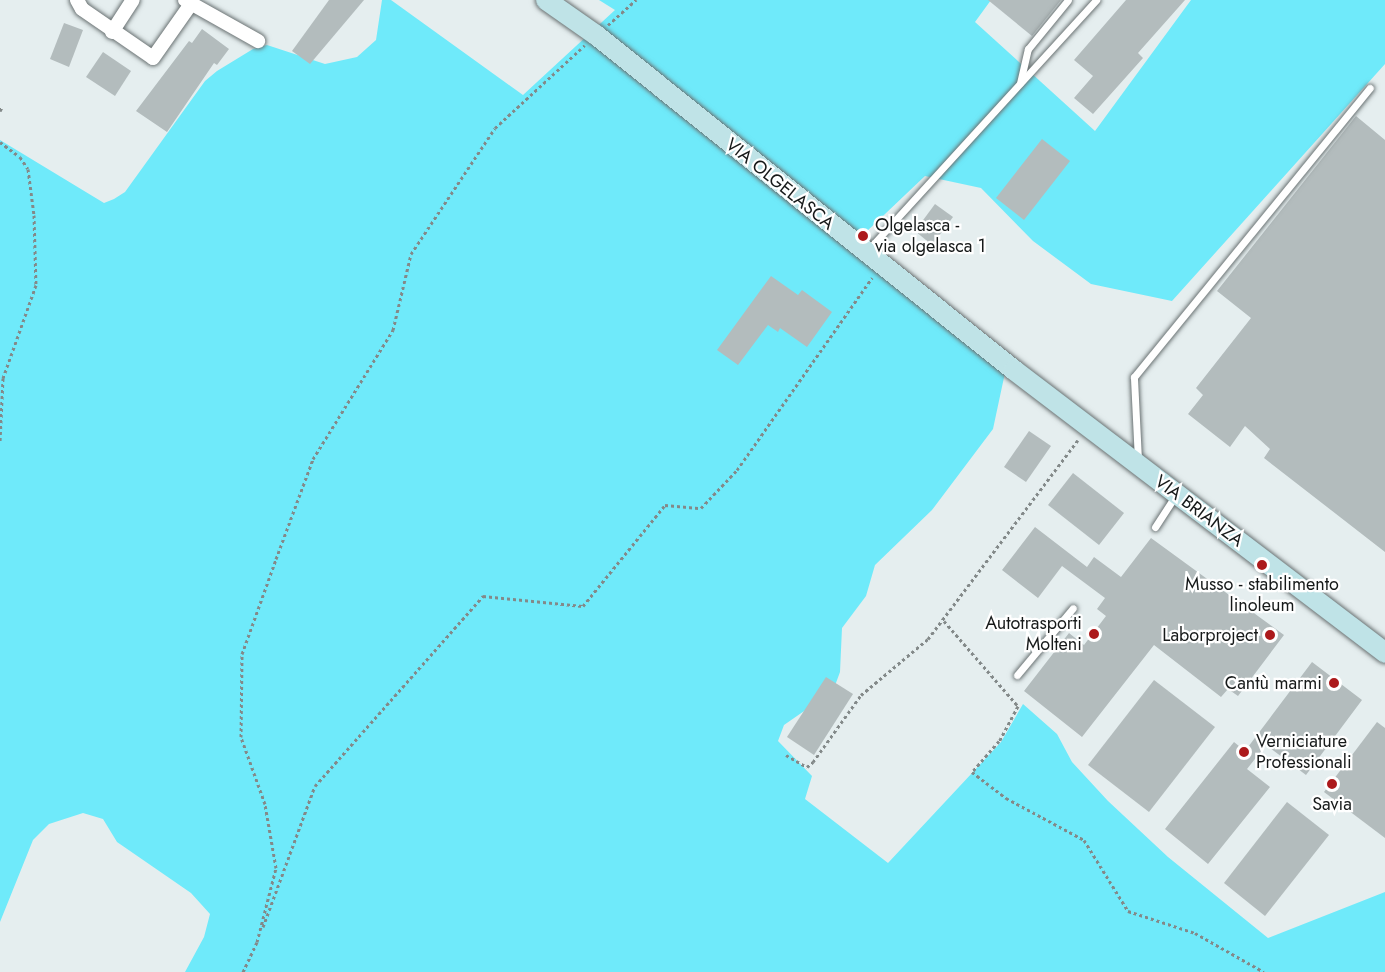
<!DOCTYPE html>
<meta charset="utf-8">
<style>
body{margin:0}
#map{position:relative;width:1385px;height:972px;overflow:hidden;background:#e5eeef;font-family:Jost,sans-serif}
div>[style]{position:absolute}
.green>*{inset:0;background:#6feafa}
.building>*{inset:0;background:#b3bcbd}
.path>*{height:3px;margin-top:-1.5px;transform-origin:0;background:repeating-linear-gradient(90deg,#838989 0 3px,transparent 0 6px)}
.roads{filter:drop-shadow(0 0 2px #6a7273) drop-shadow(0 0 2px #6a7273)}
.lane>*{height:7px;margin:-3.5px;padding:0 3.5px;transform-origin:3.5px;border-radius:3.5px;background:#fff}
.street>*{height:14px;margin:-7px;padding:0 7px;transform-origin:7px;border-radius:7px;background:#fff}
.secondary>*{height:20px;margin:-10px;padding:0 10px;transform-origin:10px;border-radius:10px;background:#bfe3e7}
.dots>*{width:16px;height:16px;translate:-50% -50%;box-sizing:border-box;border:3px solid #fff;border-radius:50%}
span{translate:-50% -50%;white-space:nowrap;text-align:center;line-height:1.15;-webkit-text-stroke:4.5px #fff;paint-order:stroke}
.street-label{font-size:18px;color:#161919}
.poi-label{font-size:18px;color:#161919}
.left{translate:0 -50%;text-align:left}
.right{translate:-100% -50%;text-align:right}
</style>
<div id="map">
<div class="green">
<div style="clip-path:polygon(382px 0,391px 0,523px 95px,615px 10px,599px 0,991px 0,975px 22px,1095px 131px,1191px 0,1385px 0,1385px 64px,1172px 301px,1091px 284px,1033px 241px,981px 188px,925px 176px,865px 233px,865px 252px,1006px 368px,993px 429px,932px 510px,875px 565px,866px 596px,842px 628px,840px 672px,833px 691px,784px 725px,778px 741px,812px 776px,805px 799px,888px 863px,1001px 742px,1023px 704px,1057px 734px,1072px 762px,1108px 801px,1168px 857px,1268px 938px,1385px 892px,1385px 972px,185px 972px,204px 937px,210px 914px,191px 893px,117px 842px,103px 819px,83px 813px,49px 824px,33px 840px,0 922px,0 140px,104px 203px,114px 199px,125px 192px,205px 81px,217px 71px,253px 49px,267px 45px,325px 64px,357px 57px,376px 40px)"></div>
</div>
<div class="building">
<div style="clip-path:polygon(329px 0,364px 0,310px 64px,292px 51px)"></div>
<div style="clip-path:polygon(988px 0,1061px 0,1032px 36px)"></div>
<div style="clip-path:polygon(1126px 0,1185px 0,1138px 53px,1143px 58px,1093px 114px,1074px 98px,1093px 76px,1074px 60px)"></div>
<div style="clip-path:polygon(64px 23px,83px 30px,69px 67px,50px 59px)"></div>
<div style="clip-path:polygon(202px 29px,229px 49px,217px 65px,214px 63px,167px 132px,136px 111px,189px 41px,192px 43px)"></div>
<div style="clip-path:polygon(103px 52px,131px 71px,115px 96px,86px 77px)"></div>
<div style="clip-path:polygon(1356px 116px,1385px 140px,1385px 552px,1264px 458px,1270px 449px,1245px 426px,1230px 447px,1188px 414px,1203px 395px,1196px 388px,1251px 318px,1217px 291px)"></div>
<div style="clip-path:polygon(1042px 139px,1070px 161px,1024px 220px,996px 198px)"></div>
<div style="clip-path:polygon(935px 204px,953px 217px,932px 245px,915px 231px)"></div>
<div style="clip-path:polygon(771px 276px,798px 295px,802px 290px,832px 312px,807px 347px,780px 328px,778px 332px,768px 325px,738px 365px,717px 350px)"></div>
<div style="clip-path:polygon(1029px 431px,1051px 446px,1026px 482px,1004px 467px)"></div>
<div style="clip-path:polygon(1073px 473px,1124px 513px,1099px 545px,1048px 505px)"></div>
<div style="clip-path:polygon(1035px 527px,1087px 567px,1094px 557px,1121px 577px,1151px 538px,1284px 635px,1238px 696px,1228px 689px,1221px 697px,1154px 645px,1082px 737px,1024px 691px,1069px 633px,1084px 645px,1106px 616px,1097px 609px,1105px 598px,1062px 566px,1038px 598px,1002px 570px)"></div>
<div style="clip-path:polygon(1312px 662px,1362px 700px,1306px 775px,1266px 745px,1247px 769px,1270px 787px,1208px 864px,1165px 829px,1234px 742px,1245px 751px)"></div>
<div style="clip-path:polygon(826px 677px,853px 694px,814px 755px,787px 737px)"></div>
<div style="clip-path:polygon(1154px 680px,1215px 727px,1149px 812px,1088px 765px)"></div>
<div style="clip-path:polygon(1377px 722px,1385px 728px,1385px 838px,1324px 792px)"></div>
<div style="clip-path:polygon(1287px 802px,1329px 835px,1265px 916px,1224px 883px)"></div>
</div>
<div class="path">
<div style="left:608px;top:25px;width:38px;rotate:-42deg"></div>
<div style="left:0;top:111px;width:4px;rotate:-63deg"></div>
<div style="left:0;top:142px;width:25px;rotate:37deg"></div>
<div style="left:20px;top:157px;width:14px;rotate:56deg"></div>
<div style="left:28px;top:169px;width:46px;rotate:82.6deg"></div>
<div style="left:34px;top:215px;width:70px;rotate:88.4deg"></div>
<div style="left:36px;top:285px;width:99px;rotate:109.5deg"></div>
<div style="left:3px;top:378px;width:63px;rotate:92.7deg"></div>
<div style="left:944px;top:621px;width:113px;rotate:49deg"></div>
<div style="left:1018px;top:706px;width:40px;rotate:118deg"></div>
<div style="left:999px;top:741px;width:41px;rotate:131.1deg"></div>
<div style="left:972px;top:772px;width:43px;rotate:37.4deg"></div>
<div style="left:1006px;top:798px;width:89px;rotate:28.3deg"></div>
<div style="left:1084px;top:840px;width:84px;rotate:58.2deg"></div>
<div style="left:1128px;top:911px;width:71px;rotate:18.2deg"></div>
<div style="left:1195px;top:933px;width:79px;rotate:29.5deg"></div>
<div style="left:786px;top:755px;width:24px;rotate:30deg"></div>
<div style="left:807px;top:767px;width:8px;rotate:-40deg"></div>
<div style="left:813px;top:762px;width:82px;rotate:-54.4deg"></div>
<div style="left:861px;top:695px;width:87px;rotate:-39.9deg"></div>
<div style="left:928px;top:639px;width:249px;rotate:-53deg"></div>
<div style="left:263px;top:927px;width:150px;rotate:-69.8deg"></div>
<div style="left:315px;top:786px;width:254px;rotate:-48.5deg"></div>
<div style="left:483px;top:596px;width:100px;rotate:5.7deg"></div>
<div style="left:583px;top:606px;width:130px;rotate:-50.9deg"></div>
<div style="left:665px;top:505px;width:36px;rotate:5deg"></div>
<div style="left:701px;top:508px;width:52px;rotate:-46.5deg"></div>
<div style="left:737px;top:470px;width:235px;rotate:-54.9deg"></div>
<div style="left:243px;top:972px;width:33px;rotate:-65deg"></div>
<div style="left:257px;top:942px;width:76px;rotate:-75.6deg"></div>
<div style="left:276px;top:868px;width:65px;rotate:-99.8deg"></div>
<div style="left:265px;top:804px;width:71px;rotate:-109.7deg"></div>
<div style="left:241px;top:737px;width:83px;rotate:-89.3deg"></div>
<div style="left:242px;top:654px;width:101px;rotate:-70.3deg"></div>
<div style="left:276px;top:559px;width:107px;rotate:-69.7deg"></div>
<div style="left:313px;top:459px;width:152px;rotate:-58.2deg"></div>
<div style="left:393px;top:330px;width:78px;rotate:-76.7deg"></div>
<div style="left:411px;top:254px;width:151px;rotate:-56.3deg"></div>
<div style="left:495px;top:128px;width:122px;rotate:-42.7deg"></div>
</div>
<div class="roads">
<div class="lane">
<div style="left:1020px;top:83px;width:35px;rotate:-77deg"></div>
<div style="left:1028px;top:49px;width:63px;rotate:-50.8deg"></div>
<div style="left:867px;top:251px;width:340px;rotate:-47.6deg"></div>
<div style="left:1138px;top:460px;width:83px;rotate:-92.8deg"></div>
<div style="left:1134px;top:377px;width:373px;rotate:-50.8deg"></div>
<div style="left:1155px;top:527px;width:37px;rotate:-57deg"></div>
<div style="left:1017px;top:675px;width:87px;rotate:-50.1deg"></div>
</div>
<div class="street">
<div style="left:77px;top:0;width:10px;rotate:61deg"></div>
<div style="left:82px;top:9px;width:86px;rotate:34.6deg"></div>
<div style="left:153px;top:58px;width:66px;rotate:-54.9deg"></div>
<div style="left:185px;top:0;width:84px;rotate:29.3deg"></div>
<div style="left:112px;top:32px;width:38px;rotate:-57deg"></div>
</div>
<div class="secondary">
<div style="left:546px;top:0;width:61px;rotate:35deg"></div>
<div style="left:596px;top:35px;width:536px;rotate:38.71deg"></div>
<div style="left:1014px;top:370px;width:467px;rotate:37.3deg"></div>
</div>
</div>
<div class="dots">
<div style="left:863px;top:236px;background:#ac191b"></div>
<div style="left:1262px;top:565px;background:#ac191b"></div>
<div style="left:1094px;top:634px;background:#ac191b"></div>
<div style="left:1270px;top:635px;background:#ac191b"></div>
<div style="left:1334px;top:683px;background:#ac191b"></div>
<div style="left:1244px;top:752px;background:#ac191b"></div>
<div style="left:1332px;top:784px;background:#ac191b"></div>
</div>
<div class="street-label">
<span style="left:780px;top:184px;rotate:39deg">VIA OLGELASCA</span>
<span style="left:1199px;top:511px;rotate:37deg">VIA BRIANZA</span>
</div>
<div class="poi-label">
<span class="left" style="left:875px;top:236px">Olgelasca -<br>via olgelasca 1</span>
<span style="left:1262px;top:595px">Musso - stabilimento<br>linoleum</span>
<span class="right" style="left:1082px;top:634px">Autotrasporti<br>Molteni</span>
<span class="right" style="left:1258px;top:635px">Laborproject</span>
<span class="right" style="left:1322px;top:683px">Cantù marmi</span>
<span class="left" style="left:1256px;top:752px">Verniciature<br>Professionali</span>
<span style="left:1332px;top:804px">Savia</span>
</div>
</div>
